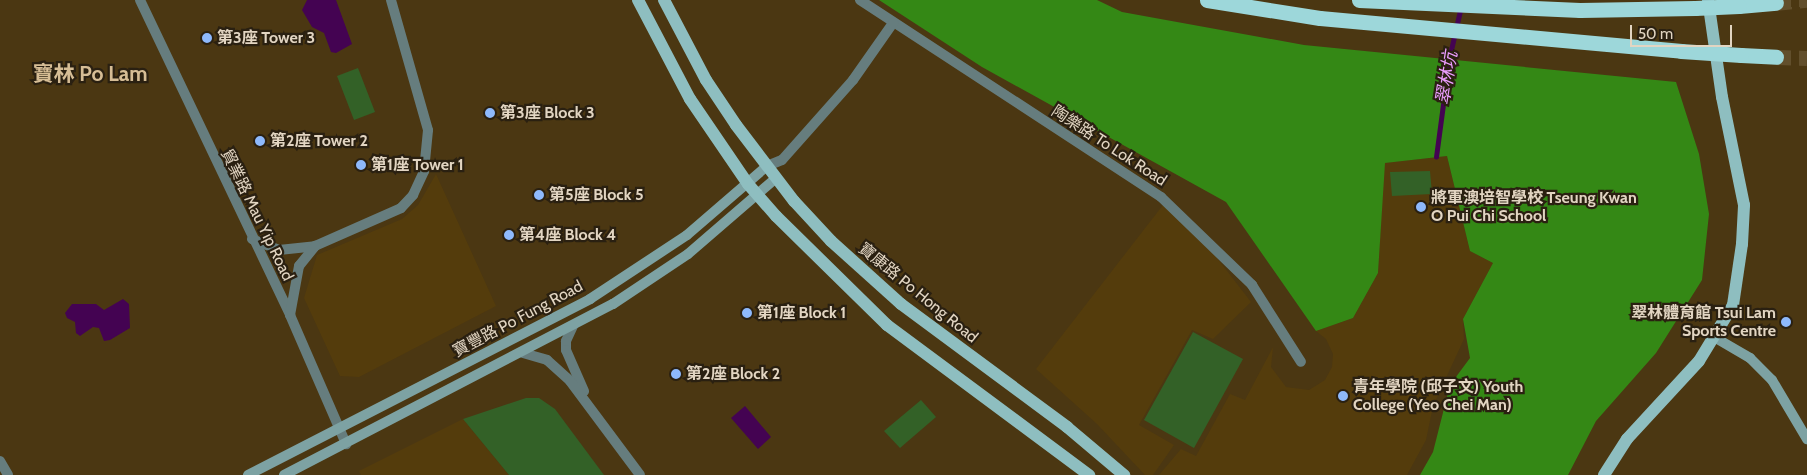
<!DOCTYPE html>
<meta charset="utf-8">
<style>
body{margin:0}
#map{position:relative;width:1807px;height:475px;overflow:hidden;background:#4b3712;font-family:Cabin,"Noto Sans TC",sans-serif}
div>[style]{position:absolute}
.built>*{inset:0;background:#543c0c}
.green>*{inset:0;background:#336127}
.forest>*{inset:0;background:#348815}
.water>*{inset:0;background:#440352}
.stream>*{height:4.5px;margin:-2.25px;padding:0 2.25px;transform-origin:2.25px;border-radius:2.25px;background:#440352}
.highway-tunnel>*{height:15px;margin-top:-7.5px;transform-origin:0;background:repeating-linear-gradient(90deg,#624f2c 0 15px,transparent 0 23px)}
.street>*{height:10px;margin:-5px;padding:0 5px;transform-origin:5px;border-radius:5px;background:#667d7e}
.secondary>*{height:10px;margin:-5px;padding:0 5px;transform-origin:5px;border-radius:5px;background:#7da2a3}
.primary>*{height:12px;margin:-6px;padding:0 6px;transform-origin:6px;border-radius:6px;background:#8ebec0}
.highway>*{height:15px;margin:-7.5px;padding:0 7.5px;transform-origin:7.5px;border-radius:7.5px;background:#9dd7da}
.highway-bridge>*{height:15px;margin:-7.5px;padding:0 7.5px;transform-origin:7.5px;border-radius:7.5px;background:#9dd7da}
.dots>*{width:14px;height:14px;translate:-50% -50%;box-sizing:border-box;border:2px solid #2a2011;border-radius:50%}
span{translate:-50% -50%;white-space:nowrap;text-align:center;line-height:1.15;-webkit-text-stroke:4.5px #2a2011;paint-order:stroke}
.poi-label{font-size:16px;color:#e2d5c2;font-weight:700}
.left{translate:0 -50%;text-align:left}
.right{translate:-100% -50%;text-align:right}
.street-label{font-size:16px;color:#e2d5c2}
.water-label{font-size:18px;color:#eb9dfe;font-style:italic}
.district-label{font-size:21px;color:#d6bd95;font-weight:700}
.scale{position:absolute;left:1630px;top:25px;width:102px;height:22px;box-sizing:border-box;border:2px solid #e2d5c2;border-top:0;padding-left:6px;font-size:15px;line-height:18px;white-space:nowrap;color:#e2d5c2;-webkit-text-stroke:4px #2a2011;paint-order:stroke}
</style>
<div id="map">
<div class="built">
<div style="clip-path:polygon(1447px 156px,1470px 251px,1493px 263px,1463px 319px,1464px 339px,1433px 406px,1426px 440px,1407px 475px,1159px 475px,1181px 449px,1196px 456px,1230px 394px,1245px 400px,1273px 347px,1271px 367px,1286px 387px,1309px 390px,1325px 380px,1332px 367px,1333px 354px,1326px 339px,1316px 331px,1353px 318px,1378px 273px,1384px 163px)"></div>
<div style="clip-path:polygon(436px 174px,496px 306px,359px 377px,340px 376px,304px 298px,317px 255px,402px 219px,418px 205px)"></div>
<div style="clip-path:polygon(1163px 205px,1217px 258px,1251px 302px,1213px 339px,1192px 330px,1139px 425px,1174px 445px,1153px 475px,1145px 475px,1097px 424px,1036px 369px)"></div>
<div style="clip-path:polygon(463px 419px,509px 475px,361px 475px,359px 471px)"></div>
</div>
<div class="green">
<div style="clip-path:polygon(358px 68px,375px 112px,354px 120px,337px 76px)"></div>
<div style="clip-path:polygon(1430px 171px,1432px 194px,1392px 196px,1390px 172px)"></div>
<div style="clip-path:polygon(1193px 332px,1243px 359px,1194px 448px,1144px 420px)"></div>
<div style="clip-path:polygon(526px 398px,539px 398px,555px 409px,604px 475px,509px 475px,463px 419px)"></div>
<div style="clip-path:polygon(921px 400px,936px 417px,900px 448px,884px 431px)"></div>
</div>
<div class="forest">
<div style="clip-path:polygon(879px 0,1097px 0,1122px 12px,1304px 45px,1676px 82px,1699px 154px,1709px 214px,1702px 280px,1656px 353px,1596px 421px,1568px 475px,1420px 475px,1433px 452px,1450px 385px,1470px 358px,1463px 319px,1493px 263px,1470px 251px,1447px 156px,1385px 163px,1378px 273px,1353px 318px,1316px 331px,1226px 202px,982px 67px)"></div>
</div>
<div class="water">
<div style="clip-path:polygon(307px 0,336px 0,352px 44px,336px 53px,331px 52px,324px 33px,312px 27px,302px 10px)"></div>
<div style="clip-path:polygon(123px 299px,129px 304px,130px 328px,110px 340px,104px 341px,99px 328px,93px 327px,80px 336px,76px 333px,75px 322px,67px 318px,65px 313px,72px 304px,96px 304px,104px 310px)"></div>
<div style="clip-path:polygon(745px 406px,771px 437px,758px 449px,731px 418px)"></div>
</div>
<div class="stream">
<div style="left:1436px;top:157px;width:99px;rotate:-82.4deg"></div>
<div style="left:1449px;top:59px;width:54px;rotate:-77.2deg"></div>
</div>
<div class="highway-tunnel">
<div style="left:1776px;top:3px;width:31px;rotate:-6deg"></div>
<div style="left:1776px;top:57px;width:31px;rotate:2deg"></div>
</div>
<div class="street">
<div style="left:140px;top:0;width:349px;rotate:64.5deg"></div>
<div style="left:290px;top:315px;width:141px;rotate:66.5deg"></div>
<div style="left:860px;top:0;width:360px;rotate:33.2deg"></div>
<div style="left:1161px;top:197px;width:127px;rotate:44deg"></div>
<div style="left:1252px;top:285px;width:91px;rotate:57.5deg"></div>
<div style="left:767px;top:166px;width:16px;rotate:-22deg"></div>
<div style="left:782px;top:160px;width:107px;rotate:-48.4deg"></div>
<div style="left:853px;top:80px;width:70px;rotate:-54.9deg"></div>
<div style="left:252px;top:239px;width:29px;rotate:22deg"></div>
<div style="left:279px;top:250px;width:36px;rotate:-6deg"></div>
<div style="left:315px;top:246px;width:94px;rotate:-23.8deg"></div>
<div style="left:401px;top:208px;width:18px;rotate:-47deg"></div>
<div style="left:413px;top:195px;width:26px;rotate:-65deg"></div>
<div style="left:424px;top:171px;width:41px;rotate:-84.4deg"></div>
<div style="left:428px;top:130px;width:135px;rotate:-105.9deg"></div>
<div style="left:290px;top:315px;width:50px;rotate:-79.6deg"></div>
<div style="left:299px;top:266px;width:26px;rotate:-51deg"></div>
<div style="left:573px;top:326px;width:17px;rotate:115deg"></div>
<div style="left:566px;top:341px;width:9px;rotate:90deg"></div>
<div style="left:566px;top:350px;width:45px;rotate:66.3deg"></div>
<div style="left:523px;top:353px;width:25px;rotate:16deg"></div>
<div style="left:547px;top:360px;width:31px;rotate:42deg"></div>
<div style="left:570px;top:381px;width:117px;rotate:53.3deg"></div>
<div style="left:0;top:461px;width:16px;rotate:60deg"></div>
</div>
<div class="secondary">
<div style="left:1714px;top:337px;width:42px;rotate:30.3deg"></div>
<div style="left:1750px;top:358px;width:31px;rotate:45deg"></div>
<div style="left:1772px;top:380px;width:69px;rotate:59.3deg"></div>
<div style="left:248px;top:475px;width:385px;rotate:-27.2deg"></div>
<div style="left:590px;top:299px;width:116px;rotate:-33.4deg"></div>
<div style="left:687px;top:235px;width:106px;rotate:-40.8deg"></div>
<div style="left:284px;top:475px;width:371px;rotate:-27.5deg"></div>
<div style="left:613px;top:304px;width:90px;rotate:-33.7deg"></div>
<div style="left:688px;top:254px;width:116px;rotate:-40.8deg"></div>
</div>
<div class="primary">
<div style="left:638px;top:0;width:112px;rotate:62.3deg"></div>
<div style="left:690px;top:99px;width:103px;rotate:55.7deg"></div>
<div style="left:748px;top:184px;width:43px;rotate:48.8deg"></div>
<div style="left:776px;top:216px;width:156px;rotate:44.5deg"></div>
<div style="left:887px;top:325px;width:252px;rotate:36.6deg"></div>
<div style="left:664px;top:0;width:90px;rotate:62.3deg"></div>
<div style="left:706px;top:80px;width:54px;rotate:56.3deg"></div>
<div style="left:736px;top:125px;width:96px;rotate:52.7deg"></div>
<div style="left:794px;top:201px;width:54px;rotate:47.2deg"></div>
<div style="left:831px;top:241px;width:94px;rotate:42deg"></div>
<div style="left:901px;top:304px;width:207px;rotate:36.5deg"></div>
<div style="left:1067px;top:427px;width:75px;rotate:40.1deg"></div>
<div style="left:1604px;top:475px;width:43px;rotate:-57.4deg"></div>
<div style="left:1627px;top:439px;width:106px;rotate:-47.3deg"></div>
<div style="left:1699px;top:361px;width:66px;rotate:-58.7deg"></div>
<div style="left:1733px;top:305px;width:62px;rotate:-81.6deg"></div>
<div style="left:1742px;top:244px;width:39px;rotate:-87deg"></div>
<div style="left:1744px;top:205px;width:110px;rotate:-101.5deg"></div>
<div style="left:1722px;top:97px;width:98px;rotate:-98.2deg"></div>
</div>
<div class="highway">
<div style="left:1207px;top:0;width:114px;rotate:9.1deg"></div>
<div style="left:1320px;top:18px;width:363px;rotate:5.2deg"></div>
<div style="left:1359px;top:0;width:221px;rotate:2.6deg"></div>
<div style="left:1580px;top:10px;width:115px;rotate:-1deg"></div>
<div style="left:1739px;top:6px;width:37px;rotate:-5deg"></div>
<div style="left:1741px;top:55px;width:35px;rotate:3deg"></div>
</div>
<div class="highway-bridge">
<div style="left:1695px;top:8px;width:44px;rotate:-2.6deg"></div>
<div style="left:1681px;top:51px;width:60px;rotate:3.8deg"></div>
</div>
<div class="dots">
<div style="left:207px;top:38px;background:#8eb9fc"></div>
<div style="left:490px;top:113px;background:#8eb9fc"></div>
<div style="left:260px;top:141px;background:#8eb9fc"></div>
<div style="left:361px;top:165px;background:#8eb9fc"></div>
<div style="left:539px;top:195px;background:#8eb9fc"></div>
<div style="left:1421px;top:207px;background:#8eb9fc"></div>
<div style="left:509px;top:235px;background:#8eb9fc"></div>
<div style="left:747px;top:313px;background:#8eb9fc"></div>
<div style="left:1786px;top:322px;background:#8eb9fc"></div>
<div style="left:676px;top:374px;background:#8eb9fc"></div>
<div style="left:1343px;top:396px;background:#8eb9fc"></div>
</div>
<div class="poi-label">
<span class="left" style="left:217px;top:38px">第3座 Tower 3</span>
<span class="left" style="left:500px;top:113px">第3座 Block 3</span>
<span class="left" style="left:270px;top:141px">第2座 Tower 2</span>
<span class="left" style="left:371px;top:165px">第1座 Tower 1</span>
<span class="left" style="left:549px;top:195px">第5座 Block 5</span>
<span class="left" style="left:1431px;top:207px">將軍澳培智學校 Tseung Kwan<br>O Pui Chi School</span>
<span class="left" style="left:519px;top:235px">第4座 Block 4</span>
<span class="left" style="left:757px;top:313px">第1座 Block 1</span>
<span class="right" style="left:1776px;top:322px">翠林體育館 Tsui Lam<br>Sports Centre</span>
<span class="left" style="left:686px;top:374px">第2座 Block 2</span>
<span class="left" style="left:1353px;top:396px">青年學院 (邱子文) Youth<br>College (Yeo Chei Man)</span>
</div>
<div class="street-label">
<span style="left:1109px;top:146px;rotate:33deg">陶樂路 To Lok Road</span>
<span style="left:257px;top:215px;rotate:64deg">貿業路 Mau Yip Road</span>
<span style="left:918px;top:293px;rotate:39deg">寶康路 Po Hong Road</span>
<span style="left:518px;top:319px;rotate:-28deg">寶豐路 Po Fung Road</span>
</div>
<div class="water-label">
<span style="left:1447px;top:78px;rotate:-81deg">翠林坑</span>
</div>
<div class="district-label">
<span style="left:90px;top:74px">寶林 Po Lam</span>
</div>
<div class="scale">50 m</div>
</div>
